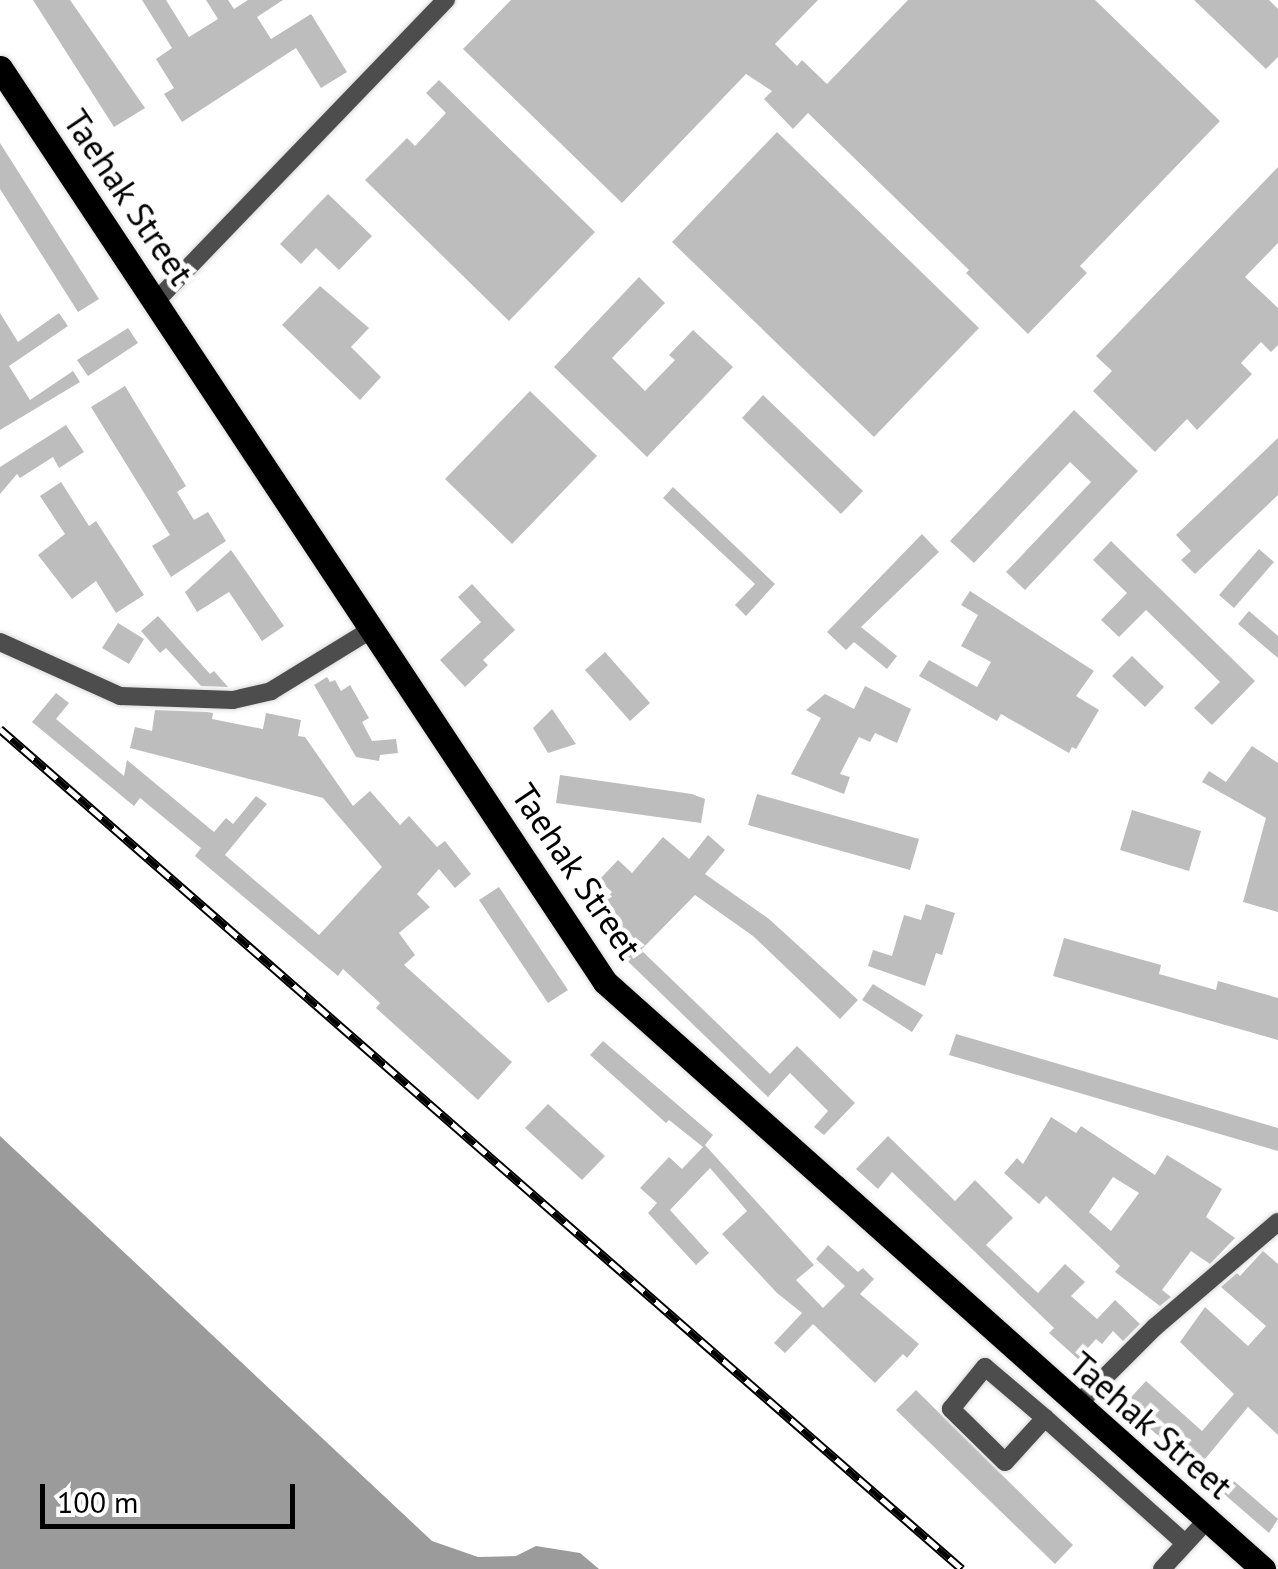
<!DOCTYPE html>
<style>
body{margin:0}
#map{position:relative;width:1278px;height:1569px;overflow:hidden;background:#fff;font-family:"PT Sans",sans-serif}
div>[style]{position:absolute}
.water>*{inset:0;background:#9b9b9b}
.building>*{inset:0;background:#bdbdbd}
.roads{filter:drop-shadow(0 0 2px #dbdbdb) drop-shadow(0 0 2px #dbdbdb)}
.minor>*{height:18px;margin:-9px;padding:0 9px;transform-origin:9px;border-radius:9px;background:#4d4d4d}
.major>*{height:25px;margin:-12.5px;padding:0 12.5px;transform-origin:12.5px;border-radius:12.5px;background:#000}
.rail>*{height:9px;margin-top:-4.5px;transform-origin:0;background:repeating-linear-gradient(90deg,#fff 0 15px,#000 0 30px);box-sizing:border-box;border-block:2px solid #000}
span{translate:-50% -50%;white-space:nowrap;text-align:center;line-height:1.15;-webkit-text-stroke:9px #fff;paint-order:stroke}
.street-label{font-size:35px;color:#000}
.scale{position:absolute;left:40px;top:1484px;width:255px;height:45px;box-sizing:border-box;border:5px solid #000;border-top:0;padding-left:12px;font-size:30px;line-height:35px;white-space:nowrap;color:#000;-webkit-text-stroke:8px #fff;paint-order:stroke}
</style>
<div id="map">
<div class="water">
<div style="clip-path:polygon(0 1136px,432px 1541px,478px 1557px,516px 1556px,536px 1546px,580px 1553px,599px 1569px,0 1569px)"></div>
</div>
<div class="building">
<div style="clip-path:polygon(33px 0,70px 0,145px 108px,114px 127px)"></div>
<div style="clip-path:polygon(142px 0,166px 0,189px 37px,218px 19px,206px 0,228px 0,234px 9px,248px 0,283px 0,257px 17px,271px 39px,311px 14px,347px 72px,321px 88px,296px 48px,182px 122px,164px 94px,174px 88px,156px 59px,172px 48px)"></div>
<div style="clip-path:polygon(511px 0,818px 0,775px 44px,797px 66px,802px 60px,827px 84px,908px 0,1095px 0,1220px 121px,1080px 266px,1087px 273px,1028px 334px,966px 273px,969px 270px,808px 113px,793px 129px,764px 99px,772px 91px,746px 74px,622px 203px,463px 49px)"></div>
<div style="clip-path:polygon(1194px 0,1269px 0,1278px 9px,1278px 57px,1266px 69px)"></div>
<div style="clip-path:polygon(439px 80px,595px 232px,509px 321px,365px 180px,407px 138px,415px 146px,446px 113px,426px 93px)"></div>
<div style="clip-path:polygon(777px 132px,979px 328px,874px 437px,672px 242px)"></div>
<div style="clip-path:polygon(0 143px,99px 299px,78px 312px,0 189px)"></div>
<div style="clip-path:polygon(1278px 167px,1278px 243px,1245px 277px,1278px 308px,1278px 345px,1271px 352px,1261px 342px,1241px 363px,1252px 374px,1197px 430px,1187px 419px,1155px 452px,1093px 391px,1112px 371px,1096px 356px)"></div>
<div style="clip-path:polygon(328px 194px,372px 236px,339px 270px,316px 248px,301px 264px,280px 244px)"></div>
<div style="clip-path:polygon(639px 277px,665px 303px,612px 358px,645px 391px,675px 360px,669px 355px,693px 330px,733px 367px,647px 457px,554px 367px)"></div>
<div style="clip-path:polygon(320px 286px,369px 328px,351px 347px,381px 377px,360px 400px,282px 325px)"></div>
<div style="clip-path:polygon(0 313px,18px 342px,59px 313px,68px 326px,9px 366px,30px 400px,73px 371px,80px 382px,0 430px)"></div>
<div style="clip-path:polygon(128px 328px,138px 343px,88px 376px,77px 360px)"></div>
<div style="clip-path:polygon(125px 386px,186px 486px,177px 492px,194px 520px,208px 512px,226px 541px,171px 577px,152px 546px,170px 535px,91px 407px)"></div>
<div style="clip-path:polygon(530px 391px,597px 456px,512px 544px,445px 479px)"></div>
<div style="clip-path:polygon(763px 395px,863px 491px,841px 514px,742px 418px)"></div>
<div style="clip-path:polygon(1074px 410px,1138px 471px,1025px 590px,1006px 572px,1091px 482px,1070px 462px,974px 563px,950px 541px)"></div>
<div style="clip-path:polygon(66px 425px,84px 452px,59px 468px,53px 457px,20px 478px,17px 474px,0 494px,0 467px)"></div>
<div style="clip-path:polygon(1278px 438px,1278px 495px,1195px 574px,1181px 560px,1191px 551px,1176px 535px)"></div>
<div style="clip-path:polygon(61px 482px,89px 526px,96px 521px,144px 595px,116px 613px,96px 581px,72px 599px,38px 555px,65px 534px,40px 496px)"></div>
<div style="clip-path:polygon(673px 487px,775px 584px,746px 616px,735px 605px,755px 584px,663px 498px)"></div>
<div style="clip-path:polygon(922px 534px,939px 552px,861px 627px,897px 656px,887px 669px,854px 642px,846px 650px,827px 632px)"></div>
<div style="clip-path:polygon(1111px 541px,1255px 681px,1212px 725px,1194px 708px,1220px 682px,1146px 610px,1119px 637px,1101px 620px,1127px 593px,1093px 560px)"></div>
<div style="clip-path:polygon(1259px 549px,1274px 562px,1234px 608px,1219px 595px)"></div>
<div style="clip-path:polygon(231px 550px,284px 626px,262px 641px,229px 592px,197px 612px,185px 592px)"></div>
<div style="clip-path:polygon(472px 584px,515px 630px,483px 660px,488px 665px,465px 687px,440px 660px,481px 622px,458px 597px)"></div>
<div style="clip-path:polygon(970px 591px,1094px 671px,1076px 696px,1099px 710px,1076px 749px,1072px 747px,1069px 753px,1001px 714px,997px 721px,919px 676px,929px 660px,977px 687px,991px 662px,961px 646px,978px 615px,961px 605px)"></div>
<div style="clip-path:polygon(1249px 611px,1278px 636px,1278px 658px,1238px 624px)"></div>
<div style="clip-path:polygon(158px 616px,210px 674px,214px 671px,228px 687px,201px 686px,166px 648px,160px 653px,141px 631px)"></div>
<div style="clip-path:polygon(118px 623px,144px 639px,129px 664px,102px 648px)"></div>
<div style="clip-path:polygon(605px 652px,650px 703px,630px 721px,585px 670px)"></div>
<div style="clip-path:polygon(1132px 656px,1164px 687px,1145px 707px,1112px 676px)"></div>
<div style="clip-path:polygon(327px 677px,330px 682px,335px 680px,341px 691px,350px 685px,369px 718px,362px 722px,372px 741px,396px 739px,398px 753px,380px 755px,379px 761px,356px 757px,314px 685px)"></div>
<div style="clip-path:polygon(865px 686px,911px 709px,897px 743px,875px 733px,870px 742px,859px 737px,840px 774px,850px 777px,844px 794px,791px 774px,821px 718px,806px 710px,825px 694px,854px 709px)"></div>
<div style="clip-path:polygon(56px 693px,69px 703px,56px 719px,124px 776px,127px 760px,214px 832px,226px 818px,233px 824px,256px 796px,267px 804px,225px 855px,319px 935px,382px 867px,323px 798px,130px 748px,135px 727px,152px 731px,155px 710px,207px 712px,213px 713px,212px 719px,263px 729px,266px 713px,301px 720px,298px 736px,305px 737px,353px 806px,370px 791px,400px 825px,409px 816px,437px 847px,445px 841px,471px 874px,455px 888px,439px 869px,417px 894px,430px 907px,399px 933px,415px 955px,404px 965px,512px 1062px,478px 1100px,376px 1008px,380px 1003px,343px 969px,338px 976px,195px 856px,201px 848px,140px 798px,134px 806px,32px 722px)"></div>
<div style="clip-path:polygon(552px 709px,576px 744px,548px 753px,533px 728px)"></div>
<div style="clip-path:polygon(1252px 746px,1278px 763px,1278px 912px,1243px 902px,1266px 818px,1202px 782px,1209px 771px,1226px 782px)"></div>
<div style="clip-path:polygon(560px 775px,692px 794px,705px 799px,701px 823px,556px 803px)"></div>
<div style="clip-path:polygon(757px 794px,919px 839px,910px 870px,748px 825px)"></div>
<div style="clip-path:polygon(1132px 810px,1201px 831px,1189px 871px,1120px 850px)"></div>
<div style="clip-path:polygon(708px 835px,725px 850px,705px 874px,769px 919px,858px 1000px,840px 1019px,753px 936px,695px 895px,641px 950px,770px 1074px,797px 1046px,855px 1103px,824px 1135px,814px 1127px,828px 1111px,790px 1073px,768px 1097px,612px 946px,620px 937px,594px 912px,612px 892px,599px 880px,618px 860px,632px 873px,663px 837px,689px 859px)"></div>
<div style="clip-path:polygon(499px 887px,568px 990px,548px 1003px,479px 900px)"></div>
<div style="clip-path:polygon(926px 904px,955px 913px,942px 955px,936px 953px,925px 986px,868px 966px,873px 950px,892px 956px,904px 915px,921px 920px)"></div>
<div style="clip-path:polygon(1064px 938px,1161px 965px,1159px 974px,1216px 990px,1218px 981px,1278px 998px,1278px 1040px,1053px 976px)"></div>
<div style="clip-path:polygon(873px 984px,923px 1015px,912px 1032px,862px 1000px)"></div>
<div style="clip-path:polygon(956px 1034px,1278px 1128px,1278px 1151px,949px 1055px)"></div>
<div style="clip-path:polygon(603px 1041px,713px 1135px,705px 1145px,814px 1265px,796px 1280px,823px 1308px,845px 1286px,816px 1259px,828px 1245px,858px 1272px,863px 1268px,874px 1279px,860px 1294px,919px 1344px,907px 1358px,903px 1354px,875px 1383px,813px 1324px,785px 1353px,774px 1343px,802px 1313px,777px 1293px,722px 1234px,747px 1211px,710px 1168px,670px 1210px,709px 1253px,696px 1265px,648px 1213px,657px 1203px,640px 1188px,669px 1157px,682px 1169px,703px 1147px,669px 1120px,666px 1123px,590px 1055px)"></div>
<div style="clip-path:polygon(548px 1104px,605px 1156px,582px 1180px,525px 1128px)"></div>
<div style="clip-path:polygon(evenodd,1051px 1117px,1076px 1133px,1081px 1126px,1155px 1175px,1167px 1155px,1222px 1189px,1206px 1217px,1235px 1238px,1210px 1264px,1191px 1251px,1162px 1290px,1171px 1297px,1160px 1306px,1115px 1272px,1120px 1266px,1046px 1196px,1039px 1204px,1004px 1173px,1017px 1158px,1023px 1164px,1051px 1117px,1113px 1177px,1139px 1193px,1111px 1231px,1089px 1212px,1113px 1177px)"></div>
<div style="clip-path:polygon(888px 1136px,955px 1201px,975px 1180px,1013px 1218px,986px 1245px,1038px 1293px,1065px 1264px,1085px 1282px,1071px 1296px,1097px 1319px,1115px 1300px,1140px 1324px,1123px 1341px,1113px 1331px,1102px 1344px,1096px 1339px,1078px 1359px,1049px 1333px,1054px 1328px,892px 1172px,878px 1189px,856px 1169px)"></div>
<div style="clip-path:polygon(1263px 1251px,1278px 1264px,1278px 1435px,1248px 1407px,1196px 1470px,1124px 1405px,1146px 1381px,1202px 1431px,1234px 1394px,1180px 1342px,1205px 1307px,1248px 1346px,1266px 1326px,1221px 1287px,1237px 1273px,1240px 1276px)"></div>
<div style="clip-path:polygon(916px 1390px,1073px 1545px,1055px 1564px,896px 1410px)"></div>
<div style="clip-path:polygon(1234px 1481px,1278px 1519px,1269px 1533px,1224px 1494px)"></div>
</div>
<div class="roads">
<div class="minor">
<div style="left:157px;top:300px;width:417px;rotate:-46.1deg"></div>
<div style="left:0;top:642px;width:132px;rotate:24.2deg"></div>
<div style="left:120px;top:696px;width:113px;rotate:2deg"></div>
<div style="left:233px;top:700px;width:39px;rotate:-13deg"></div>
<div style="left:271px;top:691px;width:121px;rotate:-31.5deg"></div>
<div style="left:1076px;top:1406px;width:112px;rotate:-45deg"></div>
<div style="left:1155px;top:1327px;width:162px;rotate:-40.5deg"></div>
<div style="left:1045px;top:1418px;width:59px;rotate:132.3deg"></div>
<div style="left:1005px;top:1462px;width:76px;rotate:-135.5deg"></div>
<div style="left:951px;top:1409px;width:54px;rotate:-51deg"></div>
<div style="left:985px;top:1367px;width:79px;rotate:40.4deg"></div>
<div style="left:1045px;top:1418px;width:188px;rotate:41.8deg"></div>
<div style="left:1162px;top:1569px;width:67px;rotate:-47.4deg"></div>
</div>
<div class="major">
<div style="left:0;top:68px;width:1096px;rotate:56.5deg"></div>
<div style="left:605px;top:982px;width:882px;rotate:41.74deg"></div>
</div>
</div>
<div class="rail">
<div style="left:0;top:729px;width:1277px;rotate:41.13deg"></div>
</div>
<div class="street-label">
<span style="left:129px;top:197px;rotate:56deg">Taehak Street</span>
<span style="left:577px;top:871px;rotate:56deg">Taehak Street</span>
<span style="left:1151px;top:1425px;rotate:41deg">Taehak Street</span>
</div>
<div class="scale">100 m</div>
</div>
